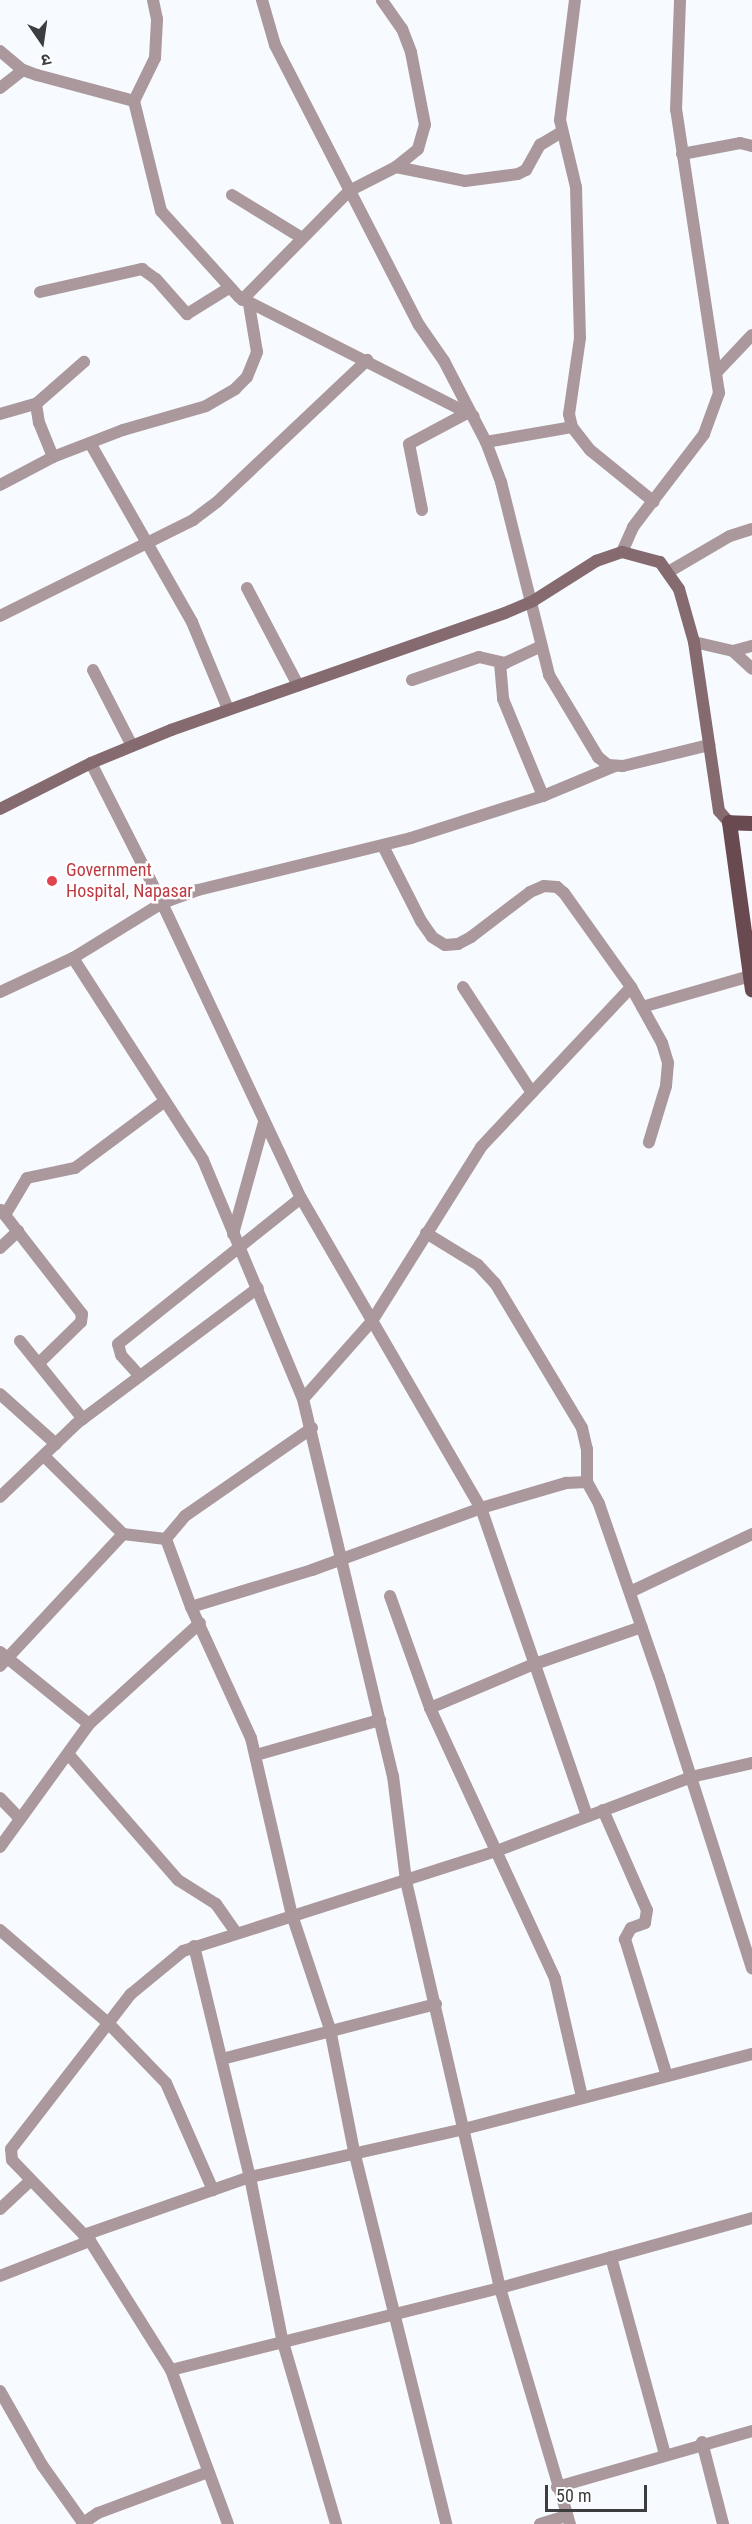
<!DOCTYPE html>
<meta charset="utf-8">
<style>
body{margin:0}
#map{position:relative;width:752px;height:2524px;overflow:hidden;background:#f7fafe;font-family:"Roboto Condensed","Noto Sans Devanagari",sans-serif}
div>[style]{position:absolute}
.street>*{height:12px;margin:-6px;padding:0 6px;transform-origin:6px;border-radius:6px;background:#ab989c}
.secondary>*{height:12px;margin:-6px;padding:0 6px;transform-origin:6px;border-radius:6px;background:#856a6f}
.primary>*{height:15px;margin:-7.5px;padding:0 7.5px;transform-origin:7.5px;border-radius:7.5px;background:#694a50}
.dots>*{width:16px;height:16px;translate:-50% -50%;box-sizing:border-box;border:3px solid #fff;border-radius:50%}
span{translate:-50% -50%;white-space:nowrap;text-align:center;line-height:1.15;-webkit-text-stroke:5px #fff;paint-order:stroke}
.health-label{font-size:18px;color:#be3a42}
.left{translate:0 -50%;text-align:left}
.north{position:absolute;left:12px;top:12px;width:60px;height:60px;-webkit-text-stroke:4px #fff;paint-order:stroke;rotate:167deg;font-size:16px;font-weight:700;line-height:24px;text-align:center;color:#3b3d3f}
.north::after{content:'';display:block;margin:auto;width:21px;height:27px;background:#3b3d3f;clip-path:polygon(50% 0,100% 100%,50% 72%,0 100%)}
.scale{position:absolute;left:545px;top:2485px;width:102px;height:27px;box-sizing:border-box;border:3px solid #3b3d3f;border-top:0;padding-left:8px;font-size:18px;line-height:21px;white-space:nowrap;color:#3b3d3f;-webkit-text-stroke:4px #fff;paint-order:stroke}
</style>
<div id="map">
<div class="street">
<div style="left:262px;top:0;width:47px;rotate:73.9deg"></div>
<div style="left:275px;top:45px;width:315px;rotate:62.8deg"></div>
<div style="left:419px;top:325px;width:44px;rotate:55.2deg"></div>
<div style="left:444px;top:361px;width:91px;rotate:62.6deg"></div>
<div style="left:486px;top:442px;width:43px;rotate:69.4deg"></div>
<div style="left:501px;top:482px;width:199px;rotate:76deg"></div>
<div style="left:549px;top:675px;width:96px;rotate:59.1deg"></div>
<div style="left:598px;top:757px;width:13px;rotate:39deg"></div>
<div style="left:608px;top:765px;width:15px;rotate:4deg"></div>
<div style="left:623px;top:766px;width:89px;rotate:-13.7deg"></div>
<div style="left:575px;top:0;width:121px;rotate:97.1deg"></div>
<div style="left:560px;top:120px;width:69px;rotate:76.6deg"></div>
<div style="left:576px;top:187px;width:151px;rotate:88.5deg"></div>
<div style="left:580px;top:338px;width:77px;rotate:98.2deg"></div>
<div style="left:569px;top:414px;width:13px;rotate:77deg"></div>
<div style="left:572px;top:427px;width:29px;rotate:52deg"></div>
<div style="left:590px;top:450px;width:82px;rotate:39.1deg"></div>
<div style="left:0;top:51px;width:30px;rotate:40deg"></div>
<div style="left:23px;top:70px;width:15px;rotate:20deg"></div>
<div style="left:37px;top:75px;width:100px;rotate:15deg"></div>
<div style="left:134px;top:101px;width:113px;rotate:76.2deg"></div>
<div style="left:161px;top:211px;width:116px;rotate:47.8deg"></div>
<div style="left:239px;top:297px;width:263px;rotate:26.9deg"></div>
<div style="left:0;top:88px;width:29px;rotate:-38deg"></div>
<div style="left:134px;top:101px;width:48px;rotate:-64deg"></div>
<div style="left:155px;top:58px;width:39px;rotate:-87deg"></div>
<div style="left:157px;top:19px;width:19px;rotate:-102deg"></div>
<div style="left:682px;top:154px;width:59px;rotate:-10.7deg"></div>
<div style="left:740px;top:143px;width:12px;rotate:14deg"></div>
<div style="left:396px;top:167px;width:70px;rotate:11.5deg"></div>
<div style="left:465px;top:181px;width:53px;rotate:-7.5deg"></div>
<div style="left:518px;top:174px;width:9px;rotate:-27deg"></div>
<div style="left:526px;top:170px;width:29px;rotate:-61deg"></div>
<div style="left:540px;top:145px;width:23px;rotate:-31deg"></div>
<div style="left:232px;top:195px;width:82px;rotate:31.6deg"></div>
<div style="left:40px;top:292px;width:105px;rotate:-12.7deg"></div>
<div style="left:142px;top:269px;width:17px;rotate:36deg"></div>
<div style="left:156px;top:279px;width:47px;rotate:48.5deg"></div>
<div style="left:187px;top:314px;width:49px;rotate:-31.8deg"></div>
<div style="left:242px;top:300px;width:153px;rotate:-45.5deg"></div>
<div style="left:349px;top:191px;width:53px;rotate:-27.1deg"></div>
<div style="left:396px;top:167px;width:28px;rotate:-39deg"></div>
<div style="left:418px;top:149px;width:25px;rotate:-74deg"></div>
<div style="left:425px;top:125px;width:74px;rotate:-100.9deg"></div>
<div style="left:411px;top:52px;width:25px;rotate:-111deg"></div>
<div style="left:402px;top:29px;width:35px;rotate:-125deg"></div>
<div style="left:717px;top:372px;width:51px;rotate:-46.6deg"></div>
<div style="left:0;top:414px;width:37px;rotate:-16deg"></div>
<div style="left:486px;top:442px;width:87px;rotate:-9.9deg"></div>
<div style="left:90px;top:443px;width:206px;rotate:60.3deg"></div>
<div style="left:192px;top:622px;width:94px;rotate:67.5deg"></div>
<div style="left:53px;top:457px;width:37px;rotate:-112deg"></div>
<div style="left:39px;top:423px;width:19px;rotate:-99deg"></div>
<div style="left:36px;top:404px;width:64px;rotate:-41.2deg"></div>
<div style="left:0;top:485px;width:60px;rotate:-27.8deg"></div>
<div style="left:53px;top:457px;width:75px;rotate:-21.1deg"></div>
<div style="left:123px;top:430px;width:86px;rotate:-16.1deg"></div>
<div style="left:206px;top:406px;width:34px;rotate:-30deg"></div>
<div style="left:235px;top:389px;width:17px;rotate:-45deg"></div>
<div style="left:247px;top:377px;width:27px;rotate:-68deg"></div>
<div style="left:257px;top:352px;width:49px;rotate:-99.5deg"></div>
<div style="left:422px;top:510px;width:67px;rotate:-101.1deg"></div>
<div style="left:409px;top:444px;width:66px;rotate:-28.1deg"></div>
<div style="left:622px;top:552px;width:27px;rotate:-66deg"></div>
<div style="left:633px;top:527px;width:117px;rotate:-52.6deg"></div>
<div style="left:704px;top:434px;width:44px;rotate:-69.9deg"></div>
<div style="left:719px;top:393px;width:286px;rotate:-98.6deg"></div>
<div style="left:676px;top:110px;width:110px;rotate:-87.9deg"></div>
<div style="left:670px;top:571px;width:69px;rotate:-30.3deg"></div>
<div style="left:730px;top:536px;width:23px;rotate:-18deg"></div>
<div style="left:247px;top:588px;width:110px;rotate:62.3deg"></div>
<div style="left:0;top:616px;width:216px;rotate:-26.4deg"></div>
<div style="left:193px;top:520px;width:30px;rotate:-37deg"></div>
<div style="left:217px;top:502px;width:207px;rotate:-43.4deg"></div>
<div style="left:694px;top:642px;width:40px;rotate:13deg"></div>
<div style="left:733px;top:651px;width:26px;rotate:43deg"></div>
<div style="left:733px;top:651px;width:20px;rotate:-15deg"></div>
<div style="left:500px;top:663px;width:36px;rotate:85deg"></div>
<div style="left:503px;top:699px;width:105px;rotate:67.6deg"></div>
<div style="left:93px;top:670px;width:85px;rotate:62.8deg"></div>
<div style="left:412px;top:680px;width:71px;rotate:-18.9deg"></div>
<div style="left:479px;top:657px;width:27px;rotate:13deg"></div>
<div style="left:505px;top:663px;width:40px;rotate:-25deg"></div>
<div style="left:91px;top:763px;width:157px;rotate:63.1deg"></div>
<div style="left:162px;top:903px;width:326px;rotate:64.8deg"></div>
<div style="left:301px;top:1198px;width:358px;rotate:59.9deg"></div>
<div style="left:481px;top:1508px;width:326px;rotate:71deg"></div>
<div style="left:383px;top:846px;width:84px;rotate:63.1deg"></div>
<div style="left:421px;top:921px;width:19px;rotate:55deg"></div>
<div style="left:432px;top:937px;width:15px;rotate:32deg"></div>
<div style="left:445px;top:945px;width:13px;rotate:-4deg"></div>
<div style="left:458px;top:944px;width:15px;rotate:-28deg"></div>
<div style="left:471px;top:937px;width:74px;rotate:-37.3deg"></div>
<div style="left:530px;top:892px;width:15px;rotate:-23deg"></div>
<div style="left:544px;top:886px;width:13px;rotate:4deg"></div>
<div style="left:557px;top:887px;width:9px;rotate:41deg"></div>
<div style="left:564px;top:893px;width:115px;rotate:54.5deg"></div>
<div style="left:631px;top:987px;width:64px;rotate:61deg"></div>
<div style="left:662px;top:1043px;width:21px;rotate:73deg"></div>
<div style="left:668px;top:1063px;width:23px;rotate:95deg"></div>
<div style="left:666px;top:1086px;width:59px;rotate:106.9deg"></div>
<div style="left:73px;top:958px;width:240px;rotate:57.2deg"></div>
<div style="left:203px;top:1160px;width:259px;rotate:67.3deg"></div>
<div style="left:303px;top:1399px;width:388px;rotate:76.6deg"></div>
<div style="left:393px;top:1776px;width:106px;rotate:82.9deg"></div>
<div style="left:406px;top:1881px;width:418px;rotate:77deg"></div>
<div style="left:500px;top:2288px;width:246px;rotate:73.5deg"></div>
<div style="left:463px;top:987px;width:126px;rotate:56.9deg"></div>
<div style="left:0;top:992px;width:81px;rotate:-25deg"></div>
<div style="left:73px;top:958px;width:105px;rotate:-31.7deg"></div>
<div style="left:162px;top:903px;width:38px;rotate:-20deg"></div>
<div style="left:198px;top:890px;width:219px;rotate:-13.7deg"></div>
<div style="left:411px;top:838px;width:139px;rotate:-17.7deg"></div>
<div style="left:543px;top:796px;width:78px;rotate:-22.6deg"></div>
<div style="left:642px;top:1007px;width:112px;rotate:-16deg"></div>
<div style="left:1px;top:1210px;width:132px;rotate:52.1deg"></div>
<div style="left:82px;top:1314px;width:8px;rotate:97deg"></div>
<div style="left:81px;top:1322px;width:59px;rotate:135.7deg"></div>
<div style="left:5px;top:1215px;width:43px;rotate:-59.3deg"></div>
<div style="left:27px;top:1178px;width:49px;rotate:-11.8deg"></div>
<div style="left:75px;top:1168px;width:112px;rotate:-36.7deg"></div>
<div style="left:426px;top:1233px;width:61px;rotate:31.6deg"></div>
<div style="left:478px;top:1265px;width:25px;rotate:47deg"></div>
<div style="left:495px;top:1283px;width:169px;rotate:59deg"></div>
<div style="left:582px;top:1428px;width:22px;rotate:77deg"></div>
<div style="left:587px;top:1449px;width:33px;rotate:90deg"></div>
<div style="left:233px;top:1234px;width:116px;rotate:-74.5deg"></div>
<div style="left:0;top:1248px;width:25px;rotate:-43deg"></div>
<div style="left:20px;top:1341px;width:100px;rotate:51.1deg"></div>
<div style="left:138px;top:1374px;width:25px;rotate:-132deg"></div>
<div style="left:121px;top:1355px;width:11px;rotate:-105deg"></div>
<div style="left:118px;top:1344px;width:234px;rotate:-38.6deg"></div>
<div style="left:0;top:1394px;width:75px;rotate:41.8deg"></div>
<div style="left:303px;top:1399px;width:104px;rotate:-48.5deg"></div>
<div style="left:372px;top:1321px;width:205px;rotate:-57.9deg"></div>
<div style="left:481px;top:1147px;width:219px;rotate:-46.8deg"></div>
<div style="left:312px;top:1428px;width:155px;rotate:145.3deg"></div>
<div style="left:185px;top:1516px;width:30px;rotate:130deg"></div>
<div style="left:166px;top:1539px;width:72px;rotate:69.8deg"></div>
<div style="left:191px;top:1607px;width:144px;rotate:65.4deg"></div>
<div style="left:251px;top:1738px;width:182px;rotate:77deg"></div>
<div style="left:292px;top:1915px;width:120px;rotate:71.6deg"></div>
<div style="left:330px;top:2029px;width:124px;rotate:78.9deg"></div>
<div style="left:354px;top:2151px;width:384px;rotate:76.1deg"></div>
<div style="left:44px;top:1456px;width:111px;rotate:44.6deg"></div>
<div style="left:123px;top:1534px;width:43px;rotate:6.6deg"></div>
<div style="left:0;top:1497px;width:105px;rotate:-43.8deg"></div>
<div style="left:76px;top:1424px;width:227px;rotate:-36.8deg"></div>
<div style="left:630px;top:1592px;width:135px;rotate:-25.4deg"></div>
<div style="left:390px;top:1596px;width:119px;rotate:70.3deg"></div>
<div style="left:430px;top:1708px;width:298px;rotate:65.2deg"></div>
<div style="left:555px;top:1979px;width:121px;rotate:77.1deg"></div>
<div style="left:191px;top:1607px;width:127px;rotate:-17deg"></div>
<div style="left:312px;top:1570px;width:180px;rotate:-20.1deg"></div>
<div style="left:481px;top:1508px;width:89px;rotate:-16.4deg"></div>
<div style="left:566px;top:1483px;width:21px;rotate:-3deg"></div>
<div style="left:587px;top:1482px;width:25px;rotate:61deg"></div>
<div style="left:599px;top:1504px;width:183px;rotate:70.9deg"></div>
<div style="left:659px;top:1677px;width:306px;rotate:72.3deg"></div>
<div style="left:0;top:1652px;width:114px;rotate:39deg"></div>
<div style="left:0;top:1666px;width:180px;rotate:-47deg"></div>
<div style="left:430px;top:1708px;width:111px;rotate:-22.9deg"></div>
<div style="left:532px;top:1665px;width:116px;rotate:-19.1deg"></div>
<div style="left:69px;top:1755px;width:166px;rotate:48.9deg"></div>
<div style="left:178px;top:1880px;width:45px;rotate:32.3deg"></div>
<div style="left:216px;top:1904px;width:35px;rotate:55deg"></div>
<div style="left:256px;top:1755px;width:129px;rotate:-15.8deg"></div>
<div style="left:0;top:1798px;width:29px;rotate:46deg"></div>
<div style="left:603px;top:1810px;width:109px;rotate:66.3deg"></div>
<div style="left:647px;top:1910px;width:13px;rotate:99deg"></div>
<div style="left:645px;top:1923px;width:15px;rotate:160deg"></div>
<div style="left:631px;top:1928px;width:13px;rotate:119deg"></div>
<div style="left:625px;top:1939px;width:143px;rotate:73deg"></div>
<div style="left:0;top:1847px;width:152px;rotate:-54.1deg"></div>
<div style="left:89px;top:1724px;width:150px;rotate:-42.3deg"></div>
<div style="left:0;top:1930px;width:143px;rotate:40.7deg"></div>
<div style="left:108px;top:2023px;width:83px;rotate:46deg"></div>
<div style="left:166px;top:2083px;width:117px;rotate:66.3deg"></div>
<div style="left:194px;top:1946px;width:238px;rotate:76.4deg"></div>
<div style="left:250px;top:2177px;width:165px;rotate:78.8deg"></div>
<div style="left:282px;top:2339px;width:193px;rotate:73.7deg"></div>
<div style="left:222px;top:2059px;width:221px;rotate:-14.4deg"></div>
<div style="left:0;top:2209px;width:42px;rotate:-43.1deg"></div>
<div style="left:84px;top:2235px;width:176px;rotate:-19.3deg"></div>
<div style="left:250px;top:2177px;width:219px;rotate:-12.6deg"></div>
<div style="left:464px;top:2129px;width:298px;rotate:-14.6deg"></div>
<div style="left:611px;top:2257px;width:204px;rotate:74.7deg"></div>
<div style="left:0;top:2276px;width:97px;rotate:-21.3deg"></div>
<div style="left:171px;top:2370px;width:339px;rotate:-14deg"></div>
<div style="left:500px;top:2288px;width:262px;rotate:-15.5deg"></div>
<div style="left:0;top:2391px;width:85px;rotate:60.4deg"></div>
<div style="left:42px;top:2465px;width:72px;rotate:54.6deg"></div>
<div style="left:702px;top:2442px;width:85px;rotate:75.6deg"></div>
<div style="left:557px;top:2487px;width:203px;rotate:-16deg"></div>
<div style="left:82px;top:2524px;width:19px;rotate:-35deg"></div>
<div style="left:98px;top:2513px;width:117px;rotate:-20.4deg"></div>
<div style="left:228px;top:2524px;width:164px;rotate:-110.3deg"></div>
<div style="left:171px;top:2370px;width:152px;rotate:-122.1deg"></div>
<div style="left:90px;top:2241px;width:112px;rotate:-133.9deg"></div>
<div style="left:12px;top:2160px;width:11px;rotate:-95deg"></div>
<div style="left:11px;top:2149px;width:196px;rotate:-52.3deg"></div>
<div style="left:131px;top:1994px;width:67px;rotate:-39.6deg"></div>
<div style="left:183px;top:1951px;width:326px;rotate:-17.7deg"></div>
<div style="left:494px;top:1852px;width:211px;rotate:-20.8deg"></div>
<div style="left:691px;top:1777px;width:63px;rotate:-12.9deg"></div>
<div style="left:540px;top:2524px;width:28px;rotate:-17deg"></div>
</div>
<div class="secondary">
<div style="left:0;top:809px;width:102px;rotate:-26.8deg"></div>
<div style="left:91px;top:763px;width:87px;rotate:-22.4deg"></div>
<div style="left:171px;top:730px;width:354px;rotate:-19.3deg"></div>
<div style="left:505px;top:613px;width:30px;rotate:-23deg"></div>
<div style="left:533px;top:601px;width:75px;rotate:-32.4deg"></div>
<div style="left:596px;top:561px;width:28px;rotate:-19deg"></div>
<div style="left:622px;top:552px;width:39px;rotate:15deg"></div>
<div style="left:660px;top:562px;width:33px;rotate:55deg"></div>
<div style="left:679px;top:589px;width:55px;rotate:74.2deg"></div>
<div style="left:694px;top:642px;width:171px;rotate:81.6deg"></div>
<div style="left:719px;top:811px;width:15px;rotate:48deg"></div>
</div>
<div class="primary">
<div style="left:752px;top:823px;width:23px;rotate:-178deg"></div>
<div style="left:729px;top:822px;width:169px;rotate:82.2deg"></div>
</div>
<div class="dots">
<div style="left:52px;top:881px;background:#e0444e"></div>
</div>
<div class="health-label">
<span class="left" style="left:66px;top:881px">Government<br>Hospital, Napasar</span>
</div>
<div class="north">उ</div>
<div class="scale">50 m</div>
</div>
